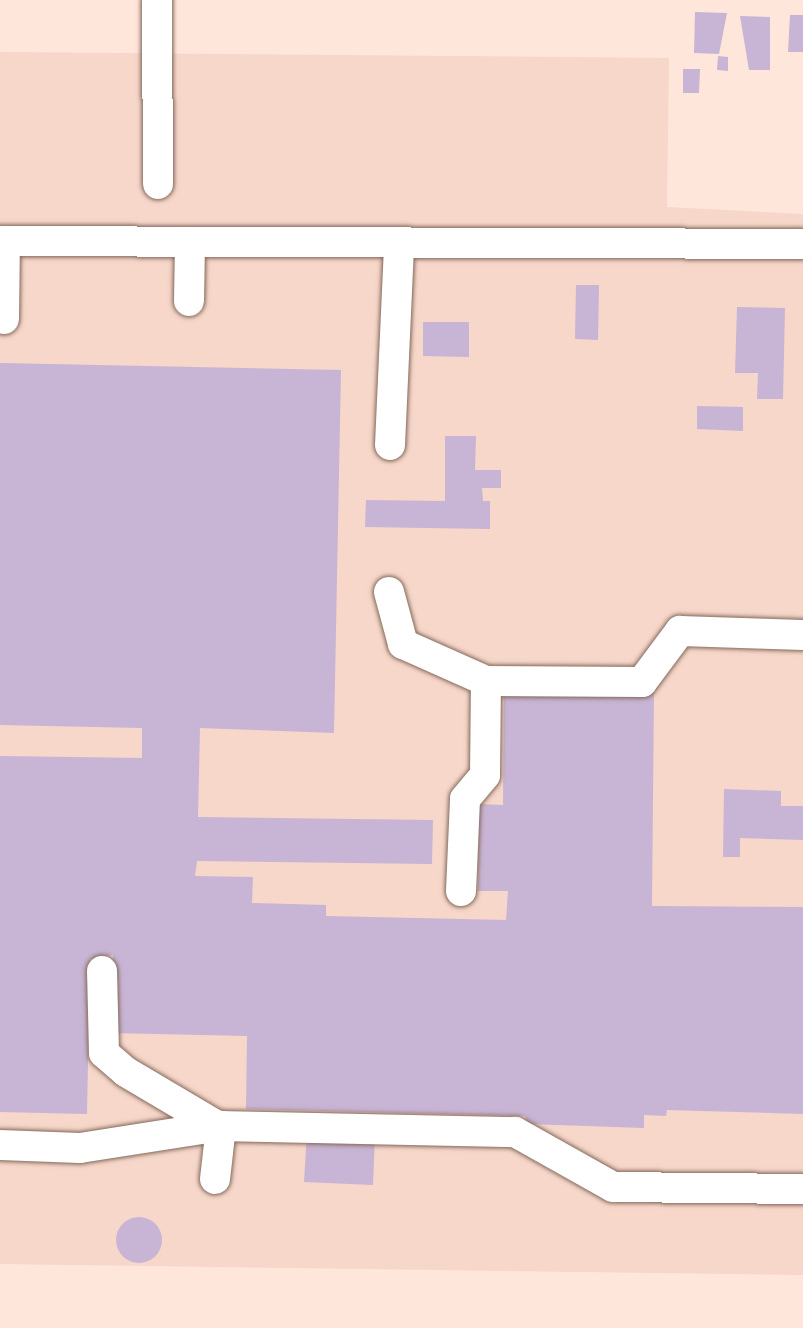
<!DOCTYPE html>
<style>
body{margin:0}
#map{position:relative;width:803px;height:1328px;overflow:hidden;background:#ffe6da;font-family:Merriweather,serif}
div>[style]{position:absolute}
.built>*{inset:0;background:#f6d7c9}
.building>*{inset:0;background:#c8b4d4}
.round{border-radius:50%}
.roads{filter:drop-shadow(0 0 2px #84695c) drop-shadow(0 0 2px #84695c)}
.minor>*{height:30px;margin:-15px;padding:0 15px;transform-origin:15px;border-radius:15px;background:#fff}
span{translate:-50% -50%;white-space:nowrap;text-align:center;line-height:1.15;-webkit-text-stroke:5px #ffe6da;paint-order:stroke}
</style>
<div id="map">
<div class="built">
<div style="clip-path:polygon(0 52px,669px 58px,667px 207px,803px 214px,803px 1275px,0 1264px)"></div>
</div>
<div class="building">
<div style="clip-path:polygon(695px 12px,727px 13px,719px 54px,694px 53px)"></div>
<div style="clip-path:polygon(790px 15px,803px 15px,803px 52px,788px 52px)"></div>
<div style="clip-path:polygon(740px 16px,770px 17px,770px 70px,749px 70px)"></div>
<div style="clip-path:polygon(718px 56px,728px 57px,728px 71px,717px 70px)"></div>
<div style="clip-path:polygon(683px 69px,700px 69px,699px 93px,683px 93px)"></div>
<div style="clip-path:polygon(576px 285px,599px 285px,598px 340px,575px 339px)"></div>
<div style="clip-path:polygon(737px 307px,785px 308px,783px 399px,757px 399px,758px 373px,735px 373px)"></div>
<div style="clip-path:polygon(423px 322px,469px 322px,469px 357px,423px 356px)"></div>
<div style="clip-path:polygon(0 363px,341px 370px,334px 733px,200px 728px,198px 817px,433px 820px,432px 864px,197px 861px,195px 876px,253px 877px,252px 903px,326px 905px,326px 916px,506px 920px,508px 891px,478px 891px,479px 804px,503px 805px,504px 688px,654px 691px,652px 906px,803px 907px,803px 1114px,667px 1110px,666px 1116px,644px 1115px,644px 1128px,528px 1124px,525px 1116px,246px 1109px,247px 1036px,112px 1033px,113px 955px,90px 959px,87px 1114px,0 1112px,0 756px,142px 758px,142px 728px,0 725px)"></div>
<div style="clip-path:polygon(697px 406px,743px 407px,743px 431px,697px 429px)"></div>
<div style="clip-path:polygon(445px 436px,476px 436px,475px 470px,501px 470px,501px 488px,482px 488px,483px 501px,490px 501px,490px 529px,365px 527px,366px 500px,445px 501px)"></div>
<div style="clip-path:polygon(724px 789px,781px 791px,781px 806px,803px 806px,803px 840px,740px 838px,740px 857px,723px 857px)"></div>
<div style="clip-path:polygon(307px 1132px,375px 1135px,373px 1185px,304px 1182px)"></div>
<div class="round" style="left:116px;top:1217px;width:46px;height:46px"></div>
</div>
<div class="roads">
<div class="minor">
<div style="left:157px;top:0;width:184px;rotate:89.7deg"></div>
<div style="left:0;top:241px;width:803px;rotate:0.21deg"></div>
<div style="left:189px;top:301px;width:59px;rotate:-89deg"></div>
<div style="left:4px;top:319px;width:78px;rotate:-89.3deg"></div>
<div style="left:390px;top:445px;width:202px;rotate:-87.4deg"></div>
<div style="left:389px;top:592px;width:54px;rotate:74.9deg"></div>
<div style="left:403px;top:644px;width:91px;rotate:24deg"></div>
<div style="left:461px;top:891px;width:92px;rotate:-87.5deg"></div>
<div style="left:465px;top:799px;width:31px;rotate:-50deg"></div>
<div style="left:485px;top:775px;width:94px;rotate:-89.4deg"></div>
<div style="left:486px;top:681px;width:156px;rotate:0.4deg"></div>
<div style="left:642px;top:682px;width:64px;rotate:-53.3deg"></div>
<div style="left:680px;top:631px;width:123px;rotate:1.9deg"></div>
<div style="left:102px;top:971px;width:82px;rotate:88.6deg"></div>
<div style="left:104px;top:1053px;width:29px;rotate:41deg"></div>
<div style="left:126px;top:1072px;width:108px;rotate:30.6deg"></div>
<div style="left:0;top:1145px;width:80px;rotate:2.1deg"></div>
<div style="left:80px;top:1148px;width:143px;rotate:-8.9deg"></div>
<div style="left:215px;top:1179px;width:53px;rotate:-83.5deg"></div>
<div style="left:221px;top:1126px;width:294px;rotate:1.2deg"></div>
<div style="left:515px;top:1132px;width:112px;rotate:29.3deg"></div>
<div style="left:613px;top:1187px;width:190px;rotate:0.6deg"></div>
</div>
</div>
</div>
